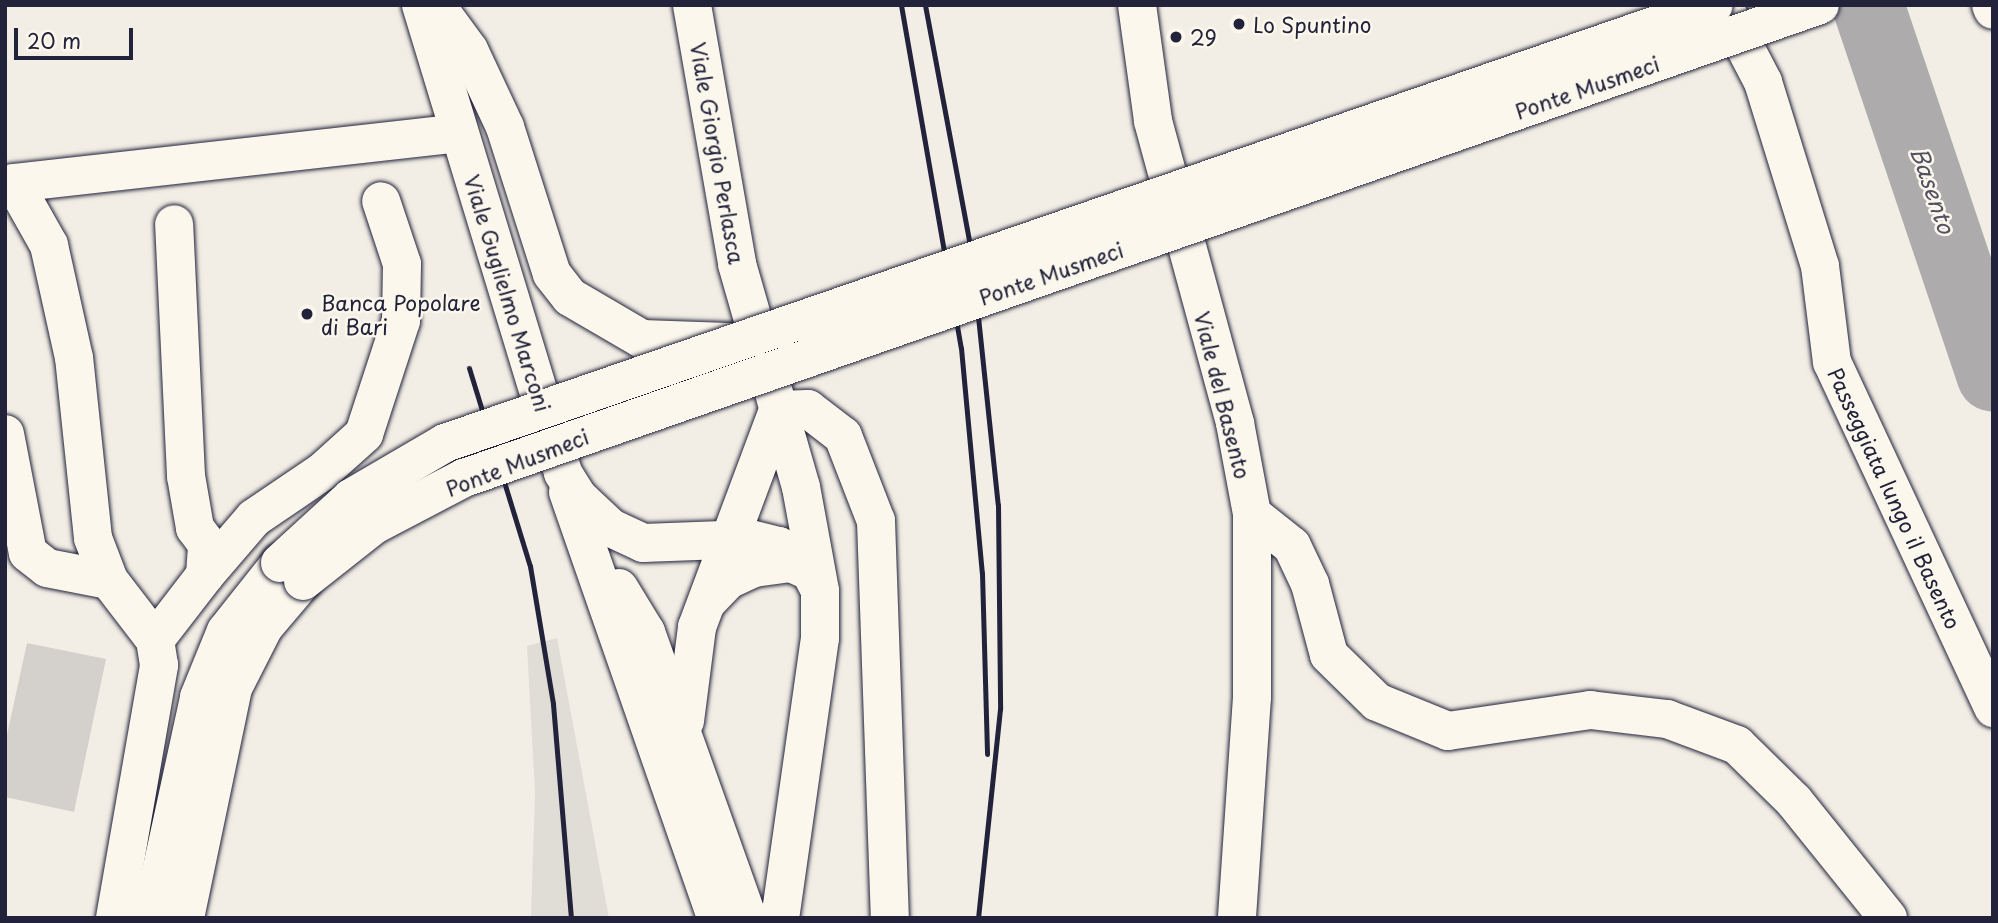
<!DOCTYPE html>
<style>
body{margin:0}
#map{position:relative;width:1998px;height:923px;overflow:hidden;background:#f2eee5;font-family:"Playpen Sans",sans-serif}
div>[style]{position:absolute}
.built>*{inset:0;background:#e0dcd6}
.green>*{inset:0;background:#d4d1cc}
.river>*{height:72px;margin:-36px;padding:0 36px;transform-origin:36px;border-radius:36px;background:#aeabad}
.roads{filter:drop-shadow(0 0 2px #22223b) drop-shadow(0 0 2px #22223b)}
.minor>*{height:38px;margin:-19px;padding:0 19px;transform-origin:19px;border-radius:19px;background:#fbf7ec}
.major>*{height:38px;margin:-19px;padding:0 19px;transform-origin:19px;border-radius:19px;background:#fbf7ec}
.rail>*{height:5px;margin:-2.5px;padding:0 2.5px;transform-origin:2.5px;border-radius:2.5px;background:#22223b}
.bridges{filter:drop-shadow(0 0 2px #22223b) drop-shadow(0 0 2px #22223b)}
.major-bridge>*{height:38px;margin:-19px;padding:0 19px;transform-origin:19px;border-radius:19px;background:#fbf7ec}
.dots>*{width:19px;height:19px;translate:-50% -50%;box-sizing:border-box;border:4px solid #fbf7ec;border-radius:50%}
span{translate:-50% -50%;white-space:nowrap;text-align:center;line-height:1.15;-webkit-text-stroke:5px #fbf7ec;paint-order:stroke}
.poi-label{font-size:21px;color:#22223b}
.left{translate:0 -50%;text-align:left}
.street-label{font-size:21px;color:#22223b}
.water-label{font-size:23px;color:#535263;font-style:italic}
.frame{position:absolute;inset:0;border:7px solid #22223b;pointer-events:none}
.scale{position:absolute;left:14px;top:28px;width:119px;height:32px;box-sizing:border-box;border:4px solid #22223b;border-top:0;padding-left:9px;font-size:21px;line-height:24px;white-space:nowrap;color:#22223b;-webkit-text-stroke:5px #fbf7ec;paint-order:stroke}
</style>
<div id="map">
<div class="built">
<div style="clip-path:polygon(557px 638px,609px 918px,531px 918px,535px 792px,527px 646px)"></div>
</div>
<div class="green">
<div style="clip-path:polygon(27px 643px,106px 659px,74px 812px,5px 797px,5px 744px)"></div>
</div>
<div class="river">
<div style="left:1868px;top:5px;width:391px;rotate:71.4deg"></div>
</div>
<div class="roads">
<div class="minor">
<div style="left:421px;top:5px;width:489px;rotate:73.1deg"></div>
<div style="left:563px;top:473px;width:28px;rotate:58deg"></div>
<div style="left:578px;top:497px;width:45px;rotate:43.2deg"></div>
<div style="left:611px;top:528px;width:35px;rotate:25deg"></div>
<div style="left:643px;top:543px;width:107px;rotate:-2.1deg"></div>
<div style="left:750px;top:539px;width:30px;rotate:14deg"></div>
<div style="left:779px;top:546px;width:36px;rotate:36deg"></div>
<div style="left:808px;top:567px;width:25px;rotate:63deg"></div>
<div style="left:436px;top:5px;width:56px;rotate:53.7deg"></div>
<div style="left:469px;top:50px;width:85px;rotate:64.9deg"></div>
<div style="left:505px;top:127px;width:154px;rotate:72.3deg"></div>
<div style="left:552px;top:274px;width:29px;rotate:52deg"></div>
<div style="left:570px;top:297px;width:83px;rotate:30.3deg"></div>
<div style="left:642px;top:339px;width:86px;rotate:2deg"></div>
<div style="left:692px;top:5px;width:263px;rotate:80.1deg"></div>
<div style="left:737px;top:264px;width:232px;rotate:74deg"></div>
<div style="left:801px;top:487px;width:106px;rotate:79.6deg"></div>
<div style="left:820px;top:591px;width:47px;rotate:90deg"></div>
<div style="left:820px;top:638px;width:283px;rotate:98.1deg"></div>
<div style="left:1723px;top:5px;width:87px;rotate:62.5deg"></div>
<div style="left:1763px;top:82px;width:193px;rotate:72.8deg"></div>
<div style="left:1820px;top:266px;width:97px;rotate:82.9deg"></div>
<div style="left:1832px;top:362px;width:382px;rotate:65deg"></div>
<div style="left:1991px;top:5px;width:5px;rotate:68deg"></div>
<div style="left:778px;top:410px;width:30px;rotate:-2deg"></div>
<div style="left:808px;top:409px;width:44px;rotate:37.6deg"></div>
<div style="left:843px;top:436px;width:91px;rotate:68.8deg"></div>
<div style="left:876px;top:521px;width:397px;rotate:88deg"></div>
<div style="left:5px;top:434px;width:121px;rotate:79.1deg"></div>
<div style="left:28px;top:553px;width:24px;rotate:38deg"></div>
<div style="left:47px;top:568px;width:63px;rotate:11deg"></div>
<div style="left:568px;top:492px;width:451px;rotate:70.8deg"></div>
<div style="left:1252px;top:514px;width:51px;rotate:38.7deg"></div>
<div style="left:1292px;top:546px;width:42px;rotate:64.7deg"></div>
<div style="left:1310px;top:584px;width:73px;rotate:75deg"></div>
<div style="left:1329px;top:655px;width:67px;rotate:44.4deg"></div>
<div style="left:1377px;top:702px;width:77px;rotate:22.2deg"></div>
<div style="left:1448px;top:731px;width:144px;rotate:-8.4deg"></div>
<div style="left:1590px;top:710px;width:78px;rotate:6.7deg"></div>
<div style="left:1667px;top:719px;width:75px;rotate:20.4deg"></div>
<div style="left:1737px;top:745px;width:80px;rotate:44.5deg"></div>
<div style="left:1794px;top:801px;width:150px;rotate:51.2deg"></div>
<div style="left:205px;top:575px;width:75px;rotate:-49.3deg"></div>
<div style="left:254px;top:518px;width:82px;rotate:-34.1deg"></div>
<div style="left:322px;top:472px;width:57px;rotate:-42.1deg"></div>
<div style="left:364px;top:434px;width:119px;rotate:-71.9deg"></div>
<div style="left:401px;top:321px;width:57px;rotate:-89deg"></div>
<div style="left:402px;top:264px;width:66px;rotate:-108.4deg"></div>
<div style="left:619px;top:588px;width:52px;rotate:58.5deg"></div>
<div style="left:646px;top:632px;width:304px;rotate:70.4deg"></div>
<div style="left:707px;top:602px;width:30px;rotate:-46deg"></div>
<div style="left:728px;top:580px;width:29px;rotate:-25deg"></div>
<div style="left:754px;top:568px;width:37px;rotate:-8deg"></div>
<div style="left:791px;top:563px;width:17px;rotate:24deg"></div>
<div style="left:155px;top:640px;width:82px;rotate:-52.4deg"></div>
<div style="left:205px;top:575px;width:31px;rotate:-86deg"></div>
<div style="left:207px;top:544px;width:20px;rotate:-127deg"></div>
<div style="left:195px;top:528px;width:53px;rotate:-99.8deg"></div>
<div style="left:186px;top:476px;width:252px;rotate:-92.7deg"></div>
<div style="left:685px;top:721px;width:95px;rotate:-82.7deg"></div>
<div style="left:697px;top:627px;width:232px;rotate:-69.5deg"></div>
<div style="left:115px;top:918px;width:257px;rotate:-80.1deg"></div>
<div style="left:159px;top:665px;width:25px;rotate:-99deg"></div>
<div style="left:155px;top:640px;width:76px;rotate:-127.5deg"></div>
<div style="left:109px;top:580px;width:45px;rotate:-110.9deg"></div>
<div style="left:93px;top:538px;width:181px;rotate:-96deg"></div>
<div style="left:74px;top:358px;width:116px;rotate:-102.5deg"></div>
<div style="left:49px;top:245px;width:71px;rotate:-119.4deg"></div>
<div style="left:14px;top:183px;width:447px;rotate:-6.4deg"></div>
</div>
<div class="major">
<div style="left:1137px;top:5px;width:117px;rotate:82.1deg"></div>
<div style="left:1153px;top:121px;width:313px;rotate:74.8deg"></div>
<div style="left:1235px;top:423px;width:93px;rotate:79.4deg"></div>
<div style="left:1252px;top:514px;width:183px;rotate:90deg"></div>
<div style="left:1252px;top:697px;width:222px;rotate:93.9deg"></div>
<div style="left:151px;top:918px;width:226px;rotate:-77.7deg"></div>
<div style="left:199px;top:697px;width:71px;rotate:-67.8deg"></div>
<div style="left:226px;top:631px;width:87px;rotate:-51.5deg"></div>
<div style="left:185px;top:918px;width:235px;rotate:-78.2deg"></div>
<div style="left:233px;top:688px;width:68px;rotate:-63.1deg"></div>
<div style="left:264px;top:627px;width:60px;rotate:-49.7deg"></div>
</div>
</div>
<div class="rail">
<div style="left:901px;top:5px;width:348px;rotate:80.1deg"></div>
<div style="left:961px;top:348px;width:226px;rotate:84.7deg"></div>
<div style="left:982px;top:573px;width:181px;rotate:88.4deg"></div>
<div style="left:925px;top:5px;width:249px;rotate:79.4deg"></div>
<div style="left:971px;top:250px;width:256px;rotate:84deg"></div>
<div style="left:998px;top:505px;width:204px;rotate:89.4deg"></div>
<div style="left:1000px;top:709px;width:210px;rotate:96deg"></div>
<div style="left:469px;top:368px;width:207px;rotate:72.9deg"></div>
<div style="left:530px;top:566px;width:140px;rotate:80.5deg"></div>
<div style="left:553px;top:704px;width:215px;rotate:85.2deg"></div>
</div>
<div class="bridges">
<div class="major-bridge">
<div style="left:280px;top:563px;width:96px;rotate:-42.5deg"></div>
<div style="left:351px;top:498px;width:109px;rotate:-30.3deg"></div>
<div style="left:445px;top:443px;width:1342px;rotate:-19.04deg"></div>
<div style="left:303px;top:581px;width:90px;rotate:-38.3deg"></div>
<div style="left:374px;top:525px;width:102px;rotate:-27.6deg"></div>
<div style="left:464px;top:478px;width:1436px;rotate:-19.23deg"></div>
</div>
</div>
<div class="dots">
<div style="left:1239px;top:24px;background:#22223b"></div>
<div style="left:1176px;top:37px;background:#22223b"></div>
<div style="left:307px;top:314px;background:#22223b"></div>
</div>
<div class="poi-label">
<span class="left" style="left:1253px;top:24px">Lo Spuntino</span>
<span class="left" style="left:1190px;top:37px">29</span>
<span class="left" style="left:321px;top:314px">Banca Popolare<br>di Bari</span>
</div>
<div class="street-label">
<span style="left:1587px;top:87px;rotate:-19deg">Ponte Musmeci</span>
<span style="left:718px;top:153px;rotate:80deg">Viale Giorgio Perlasca</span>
<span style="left:1051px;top:273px;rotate:-19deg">Ponte Musmeci</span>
<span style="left:508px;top:293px;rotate:73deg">Viale Guglielmo Marconi</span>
<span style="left:1223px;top:395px;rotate:76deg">Viale del Basento</span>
<span style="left:517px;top:462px;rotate:-21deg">Ponte Musmeci</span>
<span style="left:1895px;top:498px;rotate:65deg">Passeggiata lungo il Basento</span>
</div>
<div class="water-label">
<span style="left:1933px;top:190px;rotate:71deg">Basento</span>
</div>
<div class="frame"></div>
<div class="scale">20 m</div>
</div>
